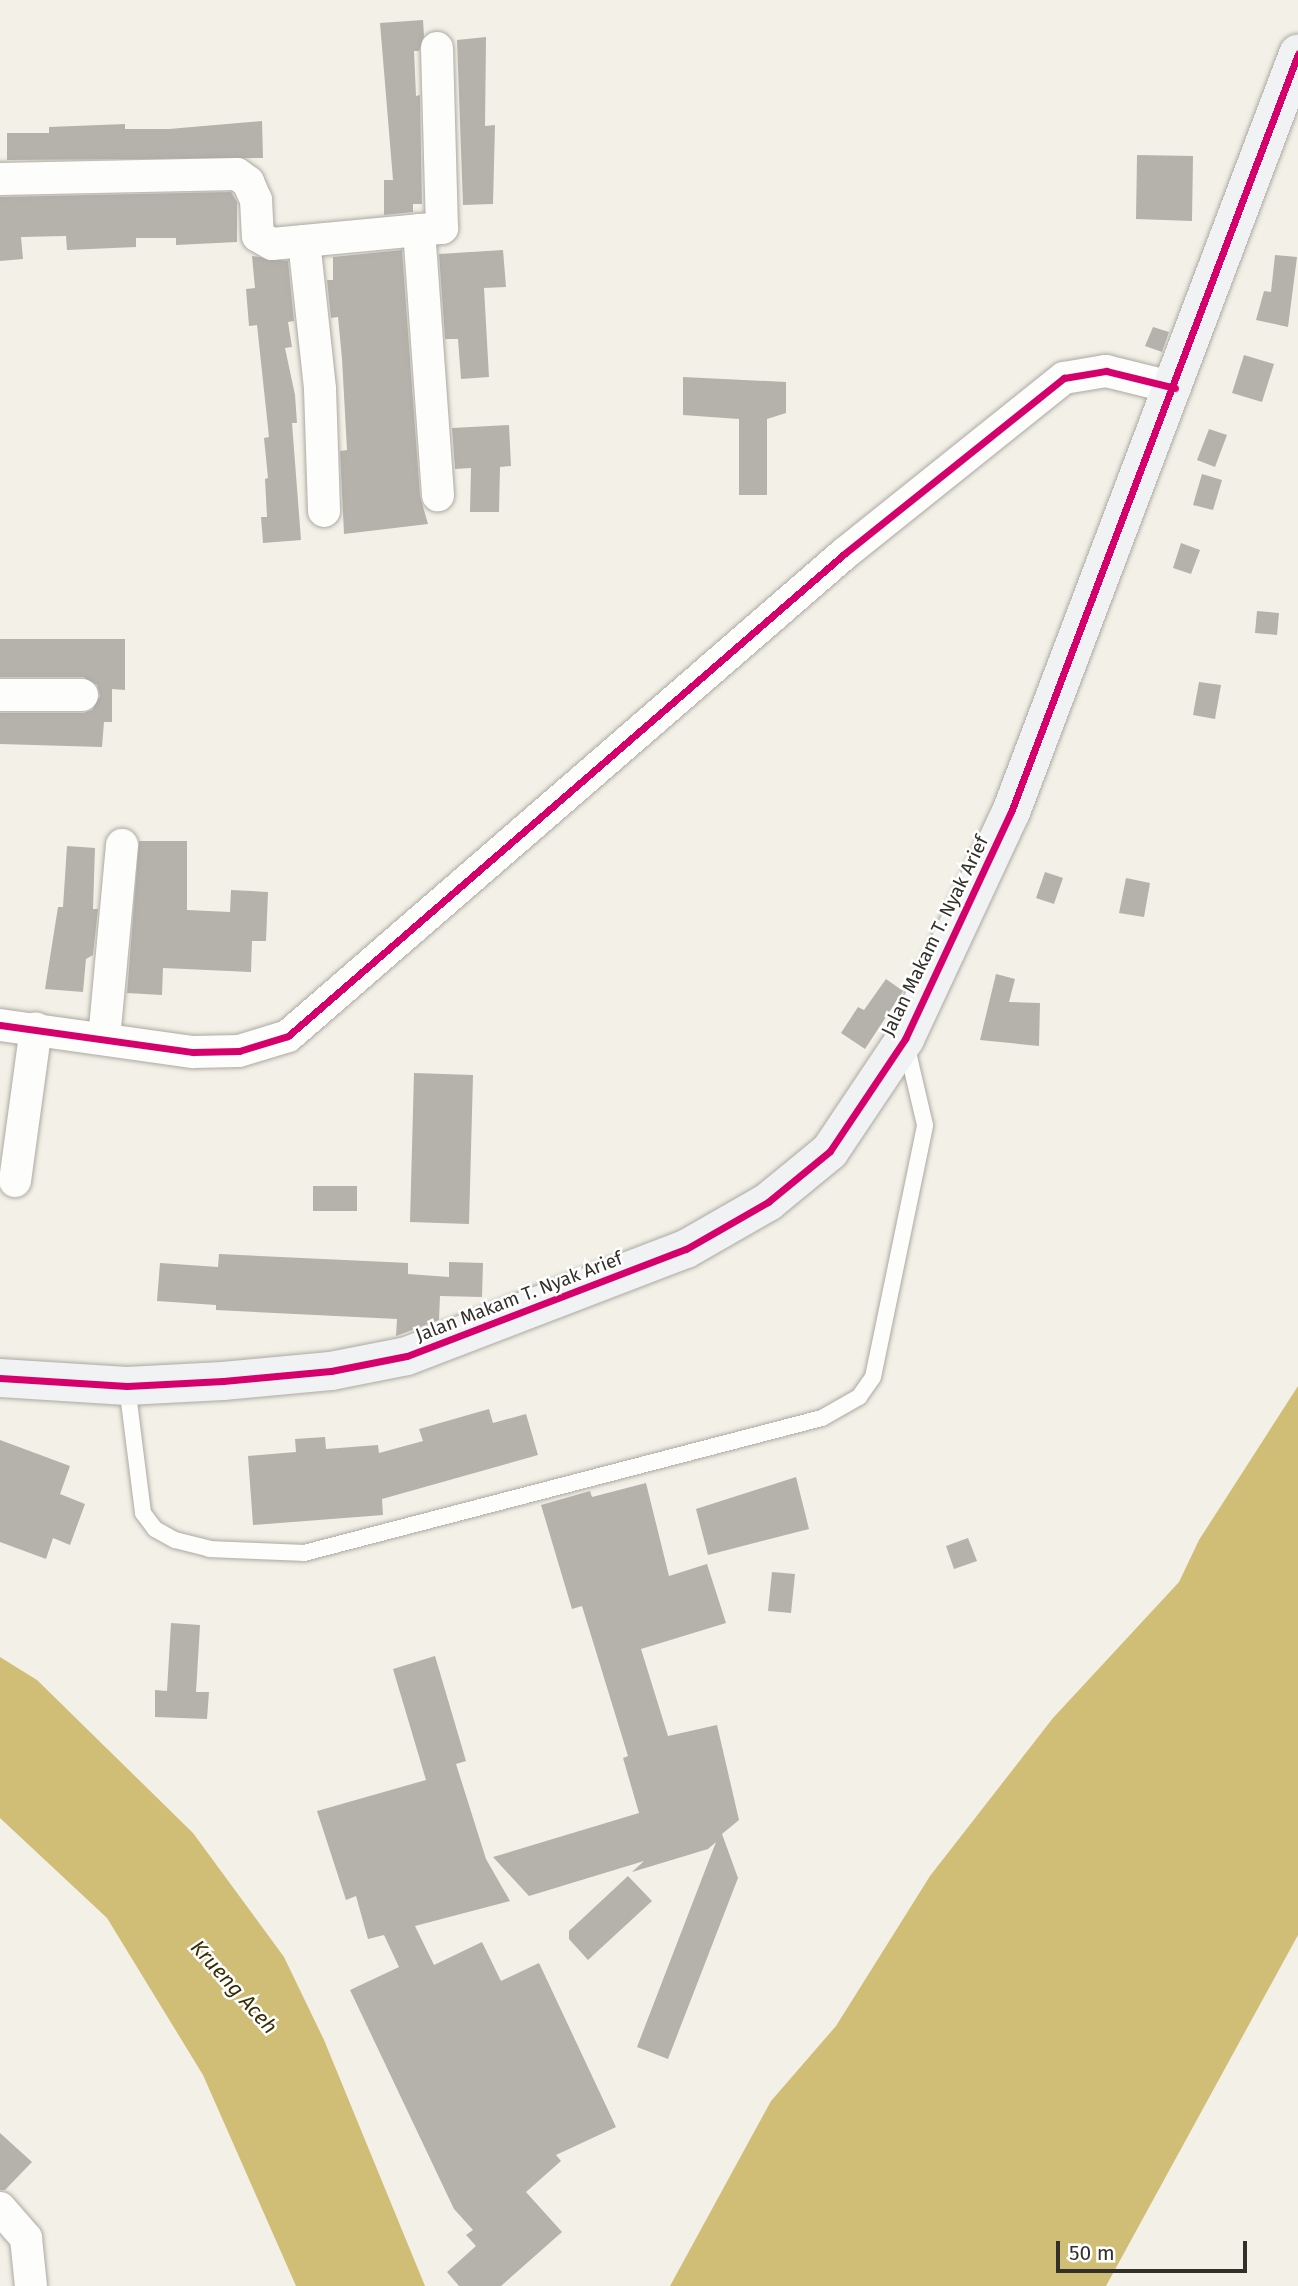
<!DOCTYPE html>
<style>
body{margin:0}
#map{position:relative;width:1298px;height:2286px;overflow:hidden;background:#f3f0e7;font-family:"Fira Sans",sans-serif}
div>[style]{position:absolute}
.water>*{inset:0;background:#d1be76}
.building>*{inset:0;background:#b4b2ab}
.roads{filter:drop-shadow(0 0 2px #aca9a2) drop-shadow(0 0 2px #aca9a2)}
.lane>*{height:16px;margin:-8px;padding:0 8px;transform-origin:8px;border-radius:8px;background:#fdfdfb}
.street>*{height:32px;margin:-16px;padding:0 16px;transform-origin:16px;border-radius:16px;background:#fdfdfb}
.secondary>*{height:38px;margin:-19px;padding:0 19px;transform-origin:19px;border-radius:19px;background:#f1f2f3}
.cycleway>*{height:7px;margin:-3.5px;padding:0 3.5px;transform-origin:3.5px;border-radius:3.5px;background:#d6006c}
span{translate:-50% -50%;white-space:nowrap;text-align:center;line-height:1.15;-webkit-text-stroke:5px #fff;paint-order:stroke}
.street-label{font-size:19px;color:#323029}
.water-label{font-size:21px;color:#392e02;font-style:italic}
.scale{position:absolute;left:1056px;top:2241px;width:191px;height:32px;box-sizing:border-box;border:4px solid #323029;border-top:0;padding-left:9px;font-size:21px;line-height:24px;white-space:nowrap;color:#323029;-webkit-text-stroke:5px #fff;paint-order:stroke}
</style>
<div id="map">
<div class="water">
<div style="clip-path:polygon(1298px 1386px,1298px 1935px,1106px 2286px,670px 2286px,771px 2101px,836px 2026px,930px 1876px,1053px 1718px,1179px 1582px,1199px 1540px)"></div>
<div style="clip-path:polygon(0 1657px,37px 1680px,193px 1833px,284px 1957px,324px 2040px,425px 2286px,296px 2286px,203px 2075px,107px 1918px,0 1818px)"></div>
</div>
<div class="building">
<div style="clip-path:polygon(423px 20px,424px 36px,419px 51px,414px 51px,416px 96px,420px 95px,422px 204px,413px 204px,413px 212px,384px 215px,384px 180px,393px 180px,380px 23px)"></div>
<div style="clip-path:polygon(486px 37px,485px 126px,495px 125px,493px 204px,463px 205px,457px 40px)"></div>
<div style="clip-path:polygon(262px 121px,263px 158px,7px 160px,7px 133px,49px 133px,49px 127px,125px 124px,125px 129px,169px 129px)"></div>
<div style="clip-path:polygon(1137px 155px,1193px 156px,1192px 221px,1136px 219px)"></div>
<div style="clip-path:polygon(231px 192px,237px 202px,237px 242px,176px 245px,176px 238px,136px 238px,136px 247px,67px 250px,66px 236px,21px 237px,23px 259px,0 261px,0 197px)"></div>
<div style="clip-path:polygon(402px 250px,420px 496px,428px 524px,344px 534px,340px 451px,347px 450px,342px 359px,338px 317px,331px 318px,327px 280px,333px 280px,333px 257px)"></div>
<div style="clip-path:polygon(503px 250px,506px 287px,484px 288px,489px 377px,461px 379px,458px 339px,445px 339px,439px 254px)"></div>
<div style="clip-path:polygon(1275px 255px,1297px 257px,1288px 327px,1256px 320px,1264px 291px,1271px 292px)"></div>
<div style="clip-path:polygon(252px 256px,288px 261px,294px 321px,288px 322px,292px 347px,285px 348px,295px 395px,297px 423px,292px 423px,301px 540px,263px 543px,261px 517px,267px 517px,265px 479px,268px 478px,264px 438px,269px 437px,257px 325px,249px 326px,246px 289px,255px 288px)"></div>
<div style="clip-path:polygon(1153px 327px,1169px 332px,1162px 352px,1145px 346px)"></div>
<div style="clip-path:polygon(1244px 355px,1274px 364px,1262px 402px,1232px 393px)"></div>
<div style="clip-path:polygon(683px 377px,786px 382px,786px 413px,767px 419px,767px 495px,739px 495px,739px 419px,683px 415px)"></div>
<div style="clip-path:polygon(509px 425px,511px 466px,500px 467px,499px 512px,470px 512px,471px 468px,455px 469px,452px 428px)"></div>
<div style="clip-path:polygon(1209px 429px,1227px 435px,1215px 467px,1197px 460px)"></div>
<div style="clip-path:polygon(1202px 474px,1222px 480px,1213px 510px,1193px 505px)"></div>
<div style="clip-path:polygon(1181px 543px,1200px 550px,1191px 574px,1173px 568px)"></div>
<div style="clip-path:polygon(1257px 611px,1279px 613px,1277px 635px,1255px 633px)"></div>
<div style="clip-path:polygon(0 639px,125px 639px,125px 690px,112px 689px,112px 722px,104px 722px,102px 747px,0 744px,0 713px,83px 713px,92px 710px,100px 696px,97px 685px,83px 677px,0 677px)"></div>
<div style="clip-path:polygon(1199px 682px,1221px 685px,1215px 719px,1193px 715px)"></div>
<div style="clip-path:polygon(139px 841px,187px 841px,187px 910px,230px 912px,231px 890px,268px 892px,266px 941px,252px 941px,251px 972px,163px 968px,162px 995px,127px 993px)"></div>
<div style="clip-path:polygon(67px 846px,95px 848px,93px 909px,98px 909px,93px 955px,86px 959px,83px 992px,45px 989px,58px 907px,63px 907px)"></div>
<div style="clip-path:polygon(1045px 872px,1063px 878px,1054px 904px,1036px 898px)"></div>
<div style="clip-path:polygon(1126px 878px,1150px 883px,1144px 917px,1119px 913px)"></div>
<div style="clip-path:polygon(996px 974px,1015px 979px,1009px 1002px,1040px 1003px,1039px 1046px,980px 1040px)"></div>
<div style="clip-path:polygon(886px 979px,903px 991px,865px 1049px,841px 1033px,858px 1007px,864px 1010px)"></div>
<div style="clip-path:polygon(414px 1073px,473px 1075px,469px 1224px,410px 1222px)"></div>
<div style="clip-path:polygon(313px 1186px,357px 1186px,357px 1211px,313px 1211px)"></div>
<div style="clip-path:polygon(219px 1254px,408px 1263px,408px 1274px,449px 1277px,449px 1262px,483px 1263px,482px 1297px,440px 1296px,439px 1320px,396px 1336px,397px 1319px,216px 1310px,216px 1305px,157px 1301px,160px 1263px,218px 1267px)"></div>
<div style="clip-path:polygon(489px 1409px,493px 1423px,526px 1414px,538px 1455px,382px 1499px,383px 1515px,253px 1525px,248px 1456px,296px 1452px,295px 1439px,325px 1437px,326px 1449px,378px 1445px,379px 1453px,423px 1441px,419px 1429px)"></div>
<div style="clip-path:polygon(0 1440px,70px 1466px,60px 1494px,85px 1504px,70px 1545px,53px 1538px,46px 1559px,0 1542px)"></div>
<div style="clip-path:polygon(796px 1477px,809px 1529px,708px 1555px,696px 1509px)"></div>
<div style="clip-path:polygon(646px 1483px,669px 1576px,707px 1564px,726px 1623px,641px 1649px,668px 1736px,717px 1725px,739px 1820px,722px 1834px,738px 1878px,668px 2059px,637px 2047px,716px 1842px,708px 1849px,632px 1872px,644px 1861px,529px 1896px,493px 1857px,639px 1813px,623px 1758px,628px 1756px,582px 1606px,572px 1609px,541px 1505px,590px 1491px,592px 1497px)"></div>
<div style="clip-path:polygon(968px 1538px,977px 1561px,954px 1569px,946px 1546px)"></div>
<div style="clip-path:polygon(772px 1572px,795px 1574px,791px 1613px,768px 1611px)"></div>
<div style="clip-path:polygon(171px 1623px,200px 1625px,196px 1692px,209px 1692px,207px 1719px,155px 1717px,155px 1690px,167px 1691px)"></div>
<div style="clip-path:polygon(435px 1656px,466px 1761px,456px 1764px,486px 1859px,510px 1901px,415px 1926px,434px 1965px,482px 1942px,501px 1981px,539px 1963px,616px 2127px,556px 2155px,561px 2161px,526px 2192px,562px 2232px,501px 2286px,459px 2286px,447px 2272px,476px 2246px,466px 2235px,473px 2230px,454px 2209px,350px 1990px,399px 1967px,384px 1935px,368px 1939px,356px 1896px,346px 1900px,317px 1811px,426px 1780px,393px 1669px)"></div>
<div style="clip-path:polygon(628px 1876px,652px 1901px,588px 1960px,569px 1939px,569px 1931px)"></div>
<div style="clip-path:polygon(0 2133px,32px 2162px,5px 2190px,0 2190px)"></div>
</div>
<div class="roads">
<div class="lane">
<div style="left:127px;top:1386px;width:128px;rotate:82.8deg"></div>
<div style="left:143px;top:1513px;width:20px;rotate:53deg"></div>
<div style="left:155px;top:1529px;width:23px;rotate:29deg"></div>
<div style="left:175px;top:1540px;width:36px;rotate:14deg"></div>
<div style="left:210px;top:1549px;width:94px;rotate:2.4deg"></div>
<div style="left:304px;top:1553px;width:535px;rotate:-14.61deg"></div>
<div style="left:822px;top:1418px;width:43px;rotate:-29.6deg"></div>
<div style="left:859px;top:1397px;width:24px;rotate:-55deg"></div>
<div style="left:873px;top:1377px;width:257px;rotate:-78.3deg"></div>
<div style="left:925px;top:1125px;width:83px;rotate:-103.2deg"></div>
</div>
<div class="street">
<div style="left:0;top:179px;width:237px;rotate:-1.2deg"></div>
<div style="left:237px;top:174px;width:14px;rotate:36deg"></div>
<div style="left:248px;top:182px;width:20px;rotate:66deg"></div>
<div style="left:256px;top:200px;width:36px;rotate:87deg"></div>
<div style="left:258px;top:236px;width:16px;rotate:30deg"></div>
<div style="left:272px;top:244px;width:171px;rotate:-5.4deg"></div>
<div style="left:442px;top:228px;width:180px;rotate:-91.6deg"></div>
<div style="left:419px;top:230px;width:266px;rotate:85.9deg"></div>
<div style="left:304px;top:241px;width:149px;rotate:83.8deg"></div>
<div style="left:320px;top:389px;width:122px;rotate:88.1deg"></div>
<div style="left:0;top:695px;width:82px"></div>
<div style="left:0;top:1025px;width:195px;rotate:8deg"></div>
<div style="left:193px;top:1052px;width:46px;rotate:-1.2deg"></div>
<div style="left:239px;top:1051px;width:51px;rotate:-17deg"></div>
<div style="left:288px;top:1036px;width:736px;rotate:-40.92deg"></div>
<div style="left:844px;top:554px;width:282px;rotate:-38.7deg"></div>
<div style="left:1064px;top:378px;width:43px;rotate:-9.5deg"></div>
<div style="left:1106px;top:371px;width:71px;rotate:13.8deg"></div>
<div style="left:104px;top:1039px;width:195px;rotate:-84.7deg"></div>
<div style="left:15px;top:1181px;width:154px;rotate:-82.2deg"></div>
<div style="left:0;top:2208px;width:40px;rotate:49deg"></div>
<div style="left:26px;top:2238px;width:48px;rotate:84.1deg"></div>
</div>
<div class="secondary">
<div style="left:0;top:1378px;width:127px;rotate:3.6deg"></div>
<div style="left:127px;top:1386px;width:96px;rotate:-3deg"></div>
<div style="left:223px;top:1381px;width:108px;rotate:-5.3deg"></div>
<div style="left:331px;top:1371px;width:77px;rotate:-11.2deg"></div>
<div style="left:407px;top:1356px;width:299px;rotate:-21deg"></div>
<div style="left:686px;top:1249px;width:95px;rotate:-29.8deg"></div>
<div style="left:768px;top:1202px;width:80px;rotate:-39.4deg"></div>
<div style="left:830px;top:1151px;width:135px;rotate:-56.2deg"></div>
<div style="left:905px;top:1039px;width:251px;rotate:-65deg"></div>
<div style="left:1011px;top:812px;width:811px;rotate:-69.26deg"></div>
</div>
</div>
<div class="cycleway">
<div style="left:0;top:1025px;width:195px;rotate:8deg"></div>
<div style="left:193px;top:1052px;width:46px;rotate:-1.2deg"></div>
<div style="left:239px;top:1051px;width:51px;rotate:-17deg"></div>
<div style="left:288px;top:1036px;width:736px;rotate:-40.92deg"></div>
<div style="left:844px;top:554px;width:282px;rotate:-38.7deg"></div>
<div style="left:1064px;top:378px;width:43px;rotate:-9.5deg"></div>
<div style="left:1106px;top:371px;width:71px;rotate:13.8deg"></div>
<div style="left:0;top:1378px;width:127px;rotate:3.6deg"></div>
<div style="left:127px;top:1386px;width:96px;rotate:-3deg"></div>
<div style="left:223px;top:1381px;width:108px;rotate:-5.3deg"></div>
<div style="left:331px;top:1371px;width:77px;rotate:-11.2deg"></div>
<div style="left:407px;top:1356px;width:299px;rotate:-21deg"></div>
<div style="left:686px;top:1249px;width:95px;rotate:-29.8deg"></div>
<div style="left:768px;top:1202px;width:80px;rotate:-39.4deg"></div>
<div style="left:830px;top:1151px;width:135px;rotate:-56.2deg"></div>
<div style="left:905px;top:1039px;width:251px;rotate:-65deg"></div>
<div style="left:1011px;top:812px;width:811px;rotate:-69.26deg"></div>
</div>
<div class="street-label">
<span style="left:935px;top:936px;rotate:-64deg">Jalan Makam T. Nyak Arief</span>
<span style="left:519px;top:1297px;rotate:-21deg">Jalan Makam T. Nyak Arief</span>
</div>
<div class="water-label">
<span style="left:234px;top:1987px;rotate:48deg">Krueng Aceh</span>
</div>
<div class="scale">50 m</div>
</div>
